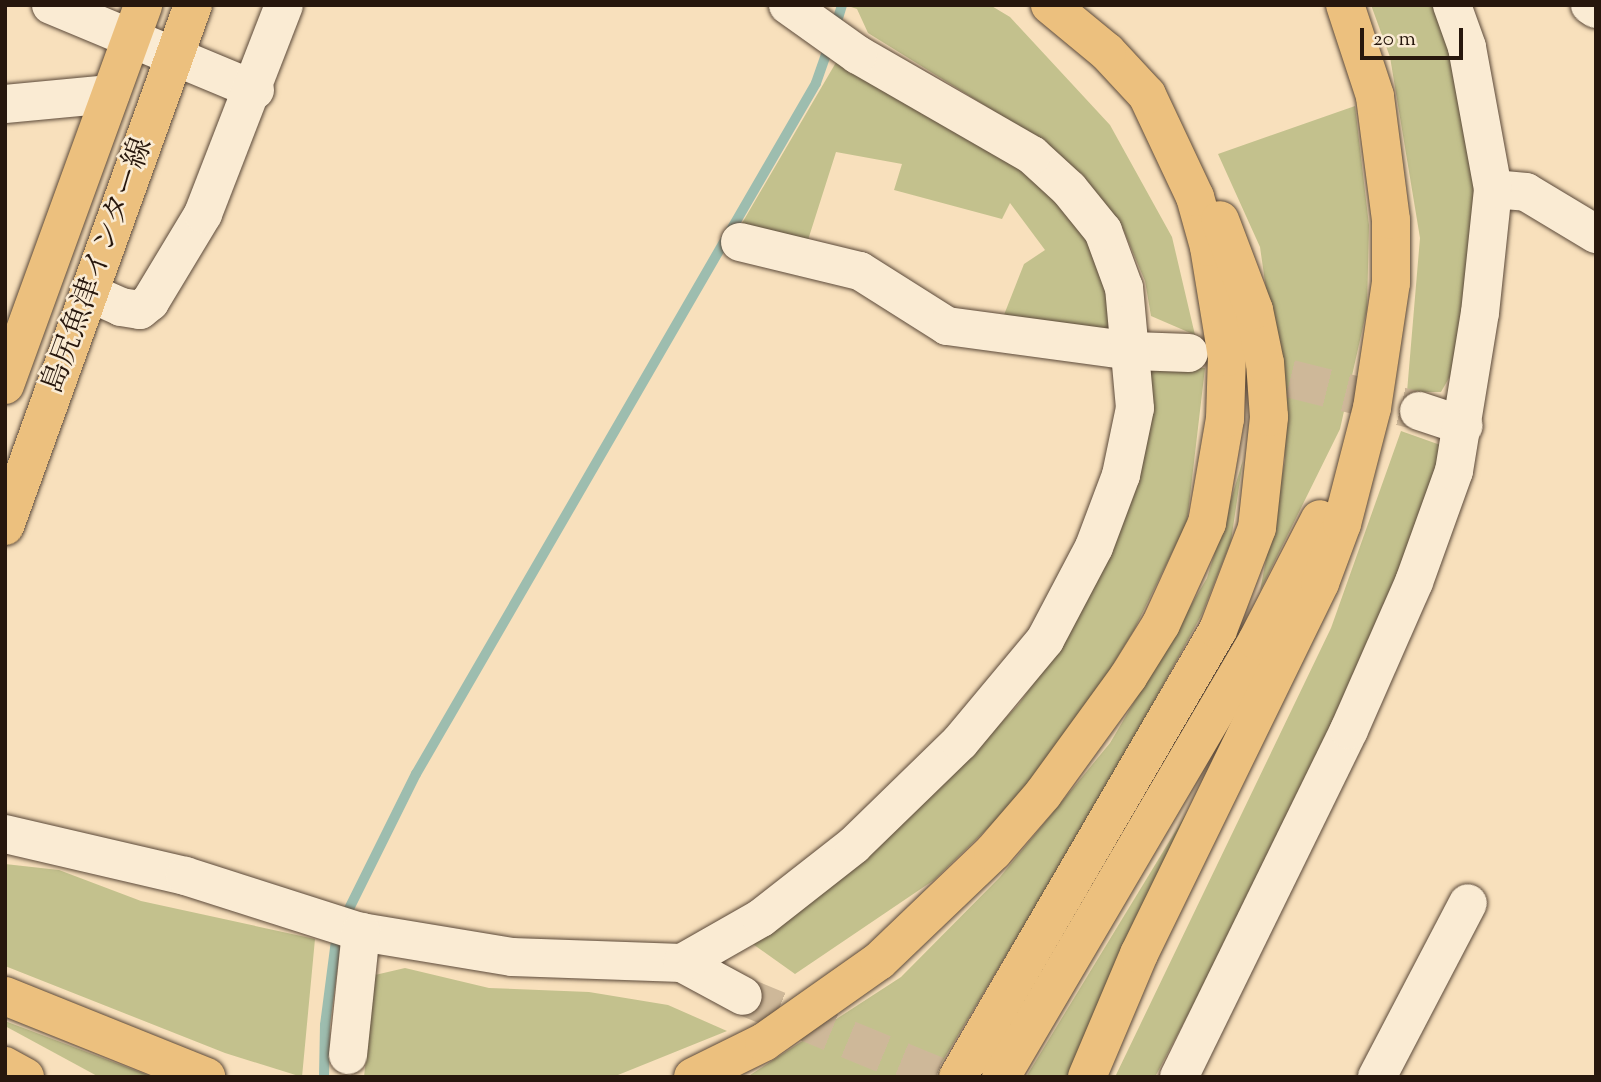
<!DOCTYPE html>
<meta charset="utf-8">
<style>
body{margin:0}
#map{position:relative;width:1601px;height:1082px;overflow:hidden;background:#f8e0bc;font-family:"Sorts Mill Goudy","Noto Serif JP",serif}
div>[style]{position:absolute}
.green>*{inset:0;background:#c3c18d}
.stream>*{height:10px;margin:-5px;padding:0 5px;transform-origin:5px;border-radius:5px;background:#9dbdaf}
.minor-tunnel>*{height:38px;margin-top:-19px;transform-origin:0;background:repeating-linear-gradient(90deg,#ceb899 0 38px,transparent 0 57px)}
.roads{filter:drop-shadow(0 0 2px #5b4939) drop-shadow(0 0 2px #5b4939)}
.minor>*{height:38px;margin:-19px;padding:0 19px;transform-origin:19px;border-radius:19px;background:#faebd3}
.primary>*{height:38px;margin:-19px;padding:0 19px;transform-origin:19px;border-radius:19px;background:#ecc07e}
.motorway>*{height:38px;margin:-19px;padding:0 19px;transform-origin:19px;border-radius:19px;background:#ecc07e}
span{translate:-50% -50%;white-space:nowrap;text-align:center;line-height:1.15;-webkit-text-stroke:5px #faebd3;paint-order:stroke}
.street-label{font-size:30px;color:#27170d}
.frame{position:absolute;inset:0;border:7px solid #27170d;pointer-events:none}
.scale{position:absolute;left:1360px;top:28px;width:103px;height:32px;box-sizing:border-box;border:4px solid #27170d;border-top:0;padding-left:9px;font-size:21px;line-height:24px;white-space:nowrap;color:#27170d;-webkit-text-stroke:5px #faebd3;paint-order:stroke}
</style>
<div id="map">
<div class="green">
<div style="clip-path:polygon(845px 5px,990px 5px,1010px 17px,1110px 125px,1172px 237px,1195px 335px,1151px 316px,1145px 281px,1121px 224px,1082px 174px,1010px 121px,868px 33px,857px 9px)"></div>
<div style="clip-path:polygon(1371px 5px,1438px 5px,1450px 36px,1474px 174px,1474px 245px,1461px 357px,1441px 392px,1407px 392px,1420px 238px,1390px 57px)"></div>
<div style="clip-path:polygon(838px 59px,1028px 166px,1087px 241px,1111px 293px,1118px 334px,1000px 325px,1024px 264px,1045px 250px,1010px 203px,1002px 219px,894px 190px,902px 164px,836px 152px,808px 240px,738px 230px)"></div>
<div style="clip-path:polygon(1355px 106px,1369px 225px,1367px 309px,1340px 429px,1260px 591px,1285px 460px,1281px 393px,1260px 247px,1218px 154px)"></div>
<div style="clip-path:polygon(1147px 368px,1205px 368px,1187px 522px,1134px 630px,1076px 725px,1018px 799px,934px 880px,795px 974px,750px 942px,934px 794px,1019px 704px,1068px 634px)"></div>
<div style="clip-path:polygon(1401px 431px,1446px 447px,1398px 592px,1298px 807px,1155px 1077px,1115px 1077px,1331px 628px)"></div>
<div style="clip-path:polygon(1243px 460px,1231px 541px,1202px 614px,1108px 786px,933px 1077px,747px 1077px,901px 977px,1000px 877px,1110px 743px,1207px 578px)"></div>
<div style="clip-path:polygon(1189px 809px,1067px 1077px,1026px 1077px)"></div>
<div style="clip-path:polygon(5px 864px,59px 870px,141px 901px,315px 939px,302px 1077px,225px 1053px,5px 966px)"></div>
<div style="clip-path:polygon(405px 968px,489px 988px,589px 992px,668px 1005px,727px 1031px,613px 1077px,364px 1077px,375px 975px)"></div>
<div style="clip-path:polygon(5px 1021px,153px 1077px,99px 1077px,5px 1026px)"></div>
</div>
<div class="stream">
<div style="left:835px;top:28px;width:24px;rotate:-73deg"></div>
<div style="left:324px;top:1077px;width:52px;rotate:-88.9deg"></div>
<div style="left:325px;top:1025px;width:93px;rotate:-82.6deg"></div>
<div style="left:337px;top:933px;width:178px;rotate:-63.6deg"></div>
<div style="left:416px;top:774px;width:798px;rotate:-59.93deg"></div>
<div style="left:816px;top:83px;width:42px;rotate:-70.7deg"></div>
</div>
<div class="minor-tunnel">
<div style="left:1235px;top:365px;width:190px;rotate:14deg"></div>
<div style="left:743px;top:996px;width:213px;rotate:22.4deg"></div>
</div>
<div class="roads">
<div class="minor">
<div style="left:51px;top:5px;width:221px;rotate:22.6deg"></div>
<div style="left:1590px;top:5px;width:7px;rotate:34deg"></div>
<div style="left:5px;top:104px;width:106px;rotate:-5.4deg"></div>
<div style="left:1493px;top:189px;width:33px;rotate:5deg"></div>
<div style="left:1526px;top:192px;width:82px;rotate:31deg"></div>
<div style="left:740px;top:242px;width:123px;rotate:13.6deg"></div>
<div style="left:860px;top:271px;width:103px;rotate:32.3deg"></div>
<div style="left:947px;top:326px;width:188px;rotate:7.7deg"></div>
<div style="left:1133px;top:351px;width:56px;rotate:2deg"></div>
<div style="left:90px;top:293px;width:34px;rotate:24deg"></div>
<div style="left:121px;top:307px;width:19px;rotate:9deg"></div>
<div style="left:140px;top:310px;width:13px;rotate:-39deg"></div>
<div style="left:150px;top:302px;width:103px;rotate:-58.9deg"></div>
<div style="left:203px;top:214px;width:224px;rotate:-68.8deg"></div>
<div style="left:1419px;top:411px;width:47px;rotate:18.4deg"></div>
<div style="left:5px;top:834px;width:185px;rotate:13.1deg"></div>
<div style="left:185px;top:876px;width:185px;rotate:17.7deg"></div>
<div style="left:361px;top:932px;width:153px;rotate:9.4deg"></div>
<div style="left:512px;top:957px;width:170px;rotate:2deg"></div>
<div style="left:682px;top:963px;width:69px;rotate:28.4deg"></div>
<div style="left:682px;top:963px;width:91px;rotate:-29.7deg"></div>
<div style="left:761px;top:918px;width:118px;rotate:-38.1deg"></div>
<div style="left:854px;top:845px;width:148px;rotate:-44.2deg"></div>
<div style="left:960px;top:742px;width:133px;rotate:-50.2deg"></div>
<div style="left:1045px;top:640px;width:105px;rotate:-62.2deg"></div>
<div style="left:1094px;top:547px;width:77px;rotate:-69.4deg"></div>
<div style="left:1121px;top:475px;width:68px;rotate:-78.2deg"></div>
<div style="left:1135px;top:408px;width:121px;rotate:-95.2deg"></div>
<div style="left:1124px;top:288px;width:61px;rotate:-110.2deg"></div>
<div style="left:1103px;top:231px;width:54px;rotate:-129deg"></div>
<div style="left:1069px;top:189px;width:50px;rotate:-137.4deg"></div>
<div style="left:1032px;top:155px;width:201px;rotate:-150.1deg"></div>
<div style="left:858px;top:55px;width:86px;rotate:-144.5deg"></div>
<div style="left:348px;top:1055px;width:124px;rotate:-84deg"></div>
<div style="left:1179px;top:1077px;width:386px;rotate:-63.9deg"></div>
<div style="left:1349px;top:730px;width:162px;rotate:-66.3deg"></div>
<div style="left:1414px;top:582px;width:118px;rotate:-70.2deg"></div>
<div style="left:1454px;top:471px;width:160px;rotate:-80.7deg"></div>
<div style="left:1480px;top:313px;width:125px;rotate:-84deg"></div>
<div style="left:1493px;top:189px;width:144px;rotate:-100.4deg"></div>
<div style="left:1467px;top:47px;width:45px;rotate:-109.7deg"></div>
<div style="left:1377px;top:1077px;width:196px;rotate:-62.4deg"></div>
</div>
<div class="primary">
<div style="left:5px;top:385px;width:404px;rotate:-70deg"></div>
<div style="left:5px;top:526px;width:554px;rotate:-70.16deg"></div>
</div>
<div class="motorway">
<div style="left:5px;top:996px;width:217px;rotate:21.9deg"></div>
<div style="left:5px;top:1066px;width:23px;rotate:29deg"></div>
<div style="left:693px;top:1077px;width:79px;rotate:-26.2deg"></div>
<div style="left:764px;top:1042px;width:141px;rotate:-35.2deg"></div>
<div style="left:879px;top:961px;width:158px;rotate:-43.7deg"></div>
<div style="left:993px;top:852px;width:77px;rotate:-49.2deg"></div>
<div style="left:1043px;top:794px;width:145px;rotate:-54deg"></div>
<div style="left:1128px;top:677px;width:62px;rotate:-58.1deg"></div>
<div style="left:1161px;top:624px;width:111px;rotate:-65.5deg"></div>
<div style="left:1207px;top:523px;width:106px;rotate:-80.2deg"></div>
<div style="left:1225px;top:419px;width:62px;rotate:-88.2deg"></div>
<div style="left:1227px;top:357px;width:111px;rotate:-99.3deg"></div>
<div style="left:1209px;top:247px;width:52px;rotate:-105.6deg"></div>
<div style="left:1195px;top:197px;width:113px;rotate:-115.2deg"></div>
<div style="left:1147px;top:95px;width:59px;rotate:-132.9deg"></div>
<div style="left:1107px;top:52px;width:74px;rotate:-140.5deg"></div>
<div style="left:958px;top:1077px;width:517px;rotate:-59.82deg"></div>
<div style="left:1218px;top:630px;width:109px;rotate:-69.1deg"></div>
<div style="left:1257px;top:528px;width:112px;rotate:-83.8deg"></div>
<div style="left:1269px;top:417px;width:54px;rotate:-94.2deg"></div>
<div style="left:1265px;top:363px;width:54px;rotate:-101.7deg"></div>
<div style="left:1254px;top:310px;width:96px;rotate:-110.7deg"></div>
<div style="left:1001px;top:1077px;width:506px;rotate:-59.58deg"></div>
<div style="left:1257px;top:641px;width:137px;rotate:-62.7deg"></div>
<div style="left:1087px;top:1077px;width:134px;rotate:-67.1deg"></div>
<div style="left:1139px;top:954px;width:413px;rotate:-64deg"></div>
<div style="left:1320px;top:583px;width:63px;rotate:-69.6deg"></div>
<div style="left:1342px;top:524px;width:120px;rotate:-75.5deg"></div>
<div style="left:1372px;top:408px;width:126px;rotate:-81.4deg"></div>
<div style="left:1391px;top:283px;width:63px;rotate:-90deg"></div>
<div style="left:1391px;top:220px;width:125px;rotate:-97.4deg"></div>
<div style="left:1375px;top:96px;width:96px;rotate:-108.2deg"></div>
</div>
</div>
<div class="street-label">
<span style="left:99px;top:266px;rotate:-70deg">島尻魚津インター線</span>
</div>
<div class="frame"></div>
<div class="scale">20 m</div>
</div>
